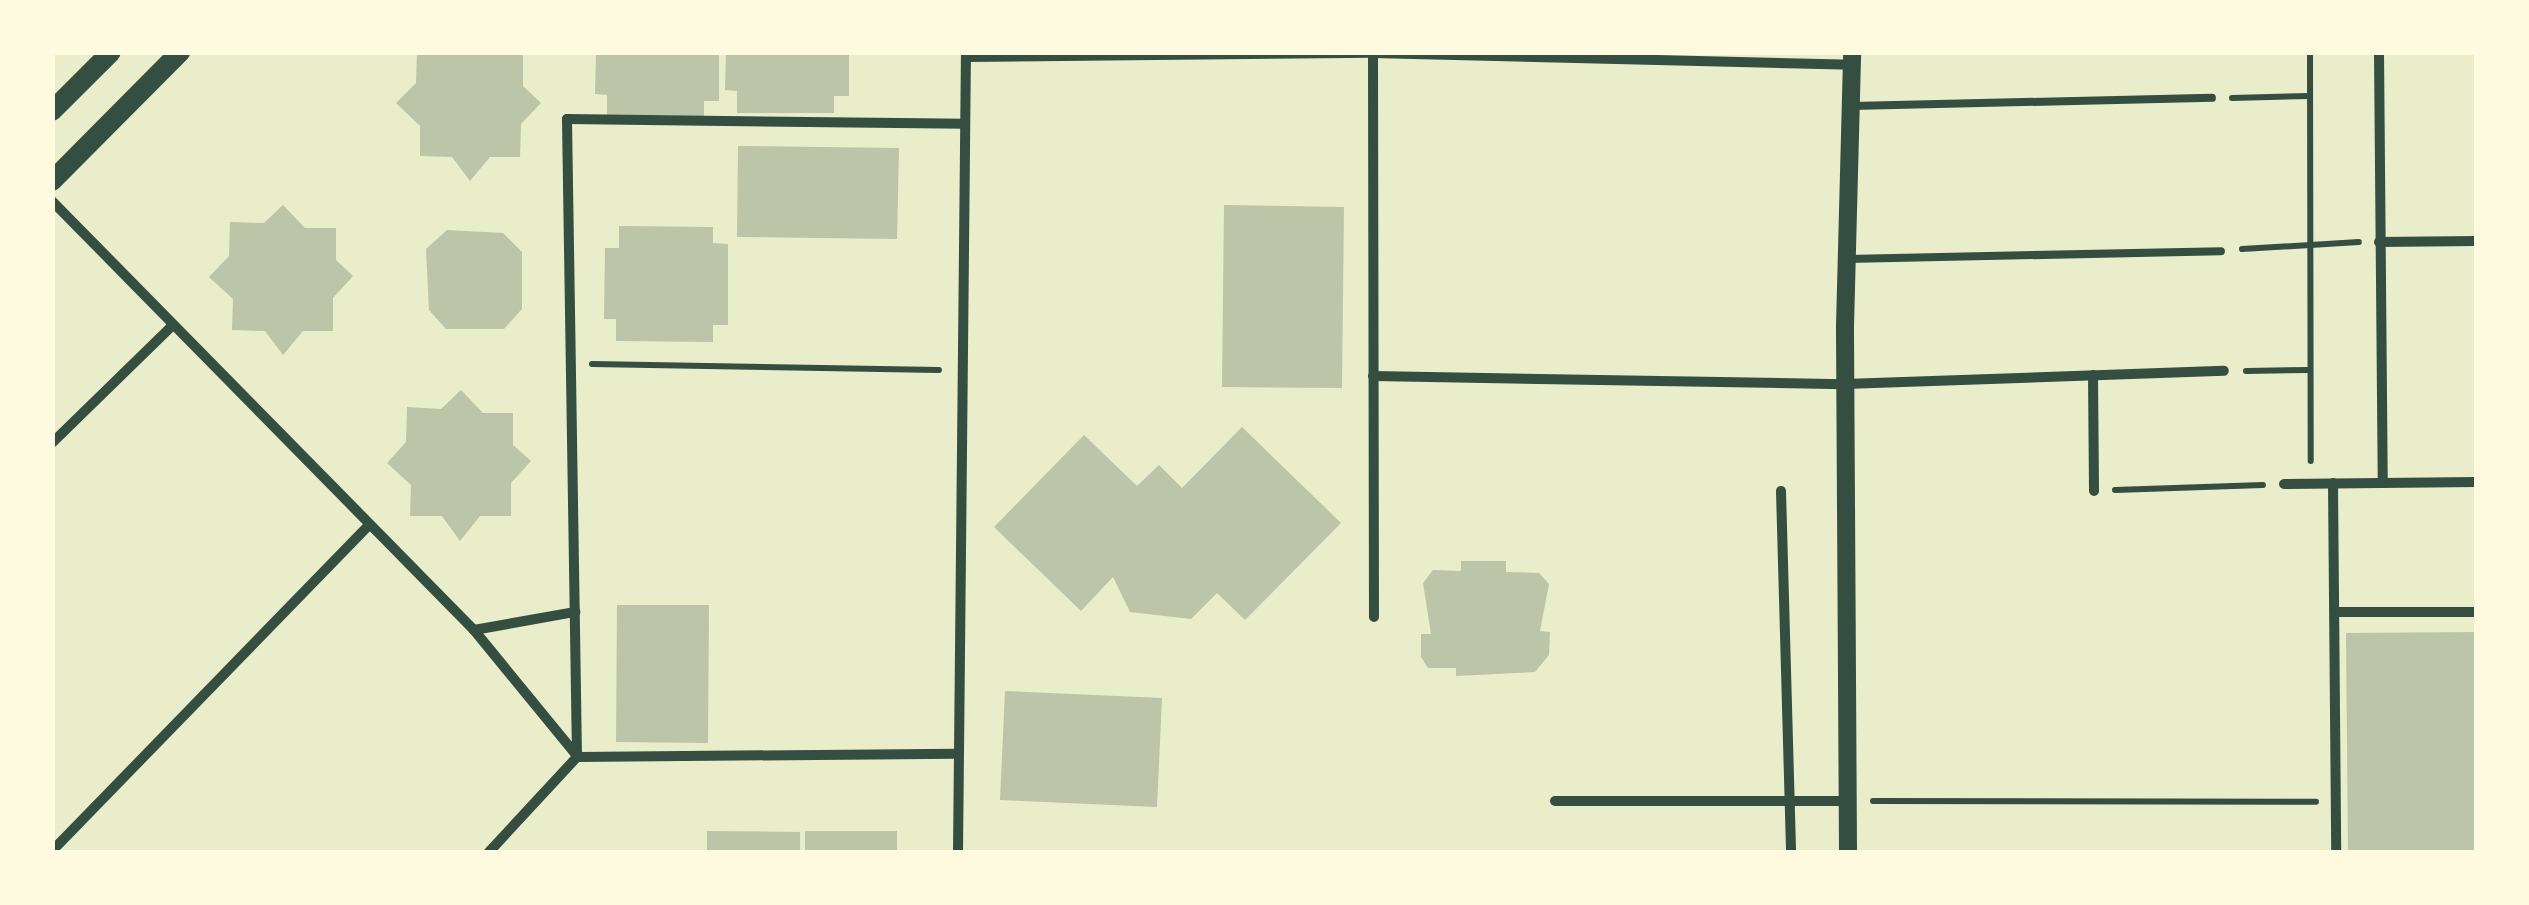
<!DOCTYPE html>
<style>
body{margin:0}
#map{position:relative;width:2529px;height:905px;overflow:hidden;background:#e9edc9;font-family:"Nunito Sans",sans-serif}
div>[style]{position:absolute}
.building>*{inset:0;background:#bcc5a7}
.path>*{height:6px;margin:-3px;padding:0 3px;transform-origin:3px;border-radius:3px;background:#344e41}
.service>*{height:8px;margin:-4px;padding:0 4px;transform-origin:4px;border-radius:4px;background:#344e41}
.minor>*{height:10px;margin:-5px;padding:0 5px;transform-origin:5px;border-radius:5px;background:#344e41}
.tertiary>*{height:18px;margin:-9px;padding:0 9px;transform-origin:9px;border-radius:9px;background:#344e41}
.secondary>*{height:20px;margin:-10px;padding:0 10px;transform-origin:10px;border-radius:10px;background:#344e41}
span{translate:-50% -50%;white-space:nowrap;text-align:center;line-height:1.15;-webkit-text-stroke:8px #fefae0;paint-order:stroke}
.frame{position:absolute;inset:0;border:55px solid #fefae0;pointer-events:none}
</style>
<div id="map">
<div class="building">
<div style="clip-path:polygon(417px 52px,523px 54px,523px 86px,541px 103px,521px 124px,520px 157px,490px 157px,470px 181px,452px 157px,420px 156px,420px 126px,396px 103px,416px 83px)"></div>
<div style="clip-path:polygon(596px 52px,719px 52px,719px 101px,704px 101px,704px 118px,607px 117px,607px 95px,595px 94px)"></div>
<div style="clip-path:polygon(726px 52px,849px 52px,849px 96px,834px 96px,834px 113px,737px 113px,737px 91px,725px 90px)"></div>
<div style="clip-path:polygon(738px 146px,899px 148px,897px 239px,737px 237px)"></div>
<div style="clip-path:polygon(283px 205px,305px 228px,336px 228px,336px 260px,353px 276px,333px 298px,333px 331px,303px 331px,283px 355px,265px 331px,232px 330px,233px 299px,209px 277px,229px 256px,230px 222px,264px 223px)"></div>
<div style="clip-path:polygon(1224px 205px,1344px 207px,1342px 388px,1222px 387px)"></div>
<div style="clip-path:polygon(619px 226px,713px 227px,713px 243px,728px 244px,728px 325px,713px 325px,713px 342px,616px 341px,616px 319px,604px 319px,605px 248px,619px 248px)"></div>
<div style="clip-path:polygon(447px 230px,503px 233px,522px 252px,522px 309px,504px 329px,446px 329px,429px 310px,426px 249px)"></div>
<div style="clip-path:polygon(461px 390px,483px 413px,513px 413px,513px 445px,531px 461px,511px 483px,511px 516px,480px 516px,460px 541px,442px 516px,410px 516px,411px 485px,387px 463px,406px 442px,407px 407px,441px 409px)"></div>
<div style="clip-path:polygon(1242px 427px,1341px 523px,1245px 620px,1217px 593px,1191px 619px,1130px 612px,1113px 577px,1081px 611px,994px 527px,1084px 435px,1137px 486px,1159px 465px,1182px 488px)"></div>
<div style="clip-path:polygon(1461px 561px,1506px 561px,1506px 572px,1539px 573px,1549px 584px,1540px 631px,1550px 632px,1549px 655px,1535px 672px,1456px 676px,1456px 668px,1428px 668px,1421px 657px,1421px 634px,1431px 634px,1423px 583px,1433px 570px,1461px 571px)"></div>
<div style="clip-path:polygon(617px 605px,709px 605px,708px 743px,616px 742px)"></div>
<div style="clip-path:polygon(2476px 632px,2476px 852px,2348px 852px,2346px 633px)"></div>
<div style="clip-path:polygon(1005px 691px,1162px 698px,1157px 807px,1000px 800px)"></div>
<div style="clip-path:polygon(707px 831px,800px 832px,800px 852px,707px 852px)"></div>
<div style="clip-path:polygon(805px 831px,897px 831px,897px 852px,805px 852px)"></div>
</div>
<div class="path">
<div style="left:2310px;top:52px;width:409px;rotate:89.9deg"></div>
<div style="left:2232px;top:98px;width:78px;rotate:-1.5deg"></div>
<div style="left:2242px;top:249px;width:117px;rotate:-3.4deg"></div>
<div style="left:592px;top:364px;width:347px;rotate:1deg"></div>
<div style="left:2246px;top:371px;width:64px;rotate:-0.9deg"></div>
<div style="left:2115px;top:490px;width:148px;rotate:-1.9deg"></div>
<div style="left:1873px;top:801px;width:443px;rotate:0.1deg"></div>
</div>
<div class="service">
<div style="left:1852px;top:106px;width:360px;rotate:-1.3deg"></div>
<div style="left:1847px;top:259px;width:374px;rotate:-1.2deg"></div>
</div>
<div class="minor">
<div style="left:2379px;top:52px;width:431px;rotate:89.5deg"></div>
<div style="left:1373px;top:53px;width:564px;rotate:89.9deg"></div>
<div style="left:966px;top:57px;width:407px;rotate:-0.6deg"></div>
<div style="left:1373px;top:53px;width:479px;rotate:1.4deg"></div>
<div style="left:52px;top:201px;width:602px;rotate:45.47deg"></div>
<div style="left:474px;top:630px;width:163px;rotate:50.7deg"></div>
<div style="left:2379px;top:242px;width:97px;rotate:-0.6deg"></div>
<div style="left:2093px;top:375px;width:116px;rotate:89.5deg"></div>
<div style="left:1373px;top:376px;width:472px;rotate:1deg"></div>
<div style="left:1845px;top:384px;width:379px;rotate:-2deg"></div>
<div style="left:52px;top:443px;width:169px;rotate:-44.3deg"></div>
<div style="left:2333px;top:483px;width:369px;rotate:89.5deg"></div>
<div style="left:2284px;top:484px;width:192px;rotate:-0.6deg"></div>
<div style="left:1781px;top:491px;width:361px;rotate:88.4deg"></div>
<div style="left:2335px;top:612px;width:141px"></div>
<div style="left:474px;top:630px;width:103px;rotate:-10.1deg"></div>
<div style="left:577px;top:757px;width:638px;rotate:-90.9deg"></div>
<div style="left:567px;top:119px;width:398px;rotate:0.7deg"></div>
<div style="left:1555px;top:801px;width:292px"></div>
<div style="left:52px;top:851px;width:453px;rotate:-45.8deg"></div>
<div style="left:489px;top:852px;width:129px;rotate:-47.2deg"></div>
<div style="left:577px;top:757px;width:380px;rotate:-0.5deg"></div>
<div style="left:958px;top:852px;width:798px;rotate:-89.43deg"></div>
</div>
<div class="tertiary">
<div style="left:1848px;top:852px;width:526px;rotate:-90.33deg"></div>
<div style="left:1845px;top:326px;width:274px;rotate:-88.5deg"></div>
</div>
<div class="secondary">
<div style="left:52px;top:111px;width:83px;rotate:-45deg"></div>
<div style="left:52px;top:181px;width:182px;rotate:-45.2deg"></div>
</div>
<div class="frame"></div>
</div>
